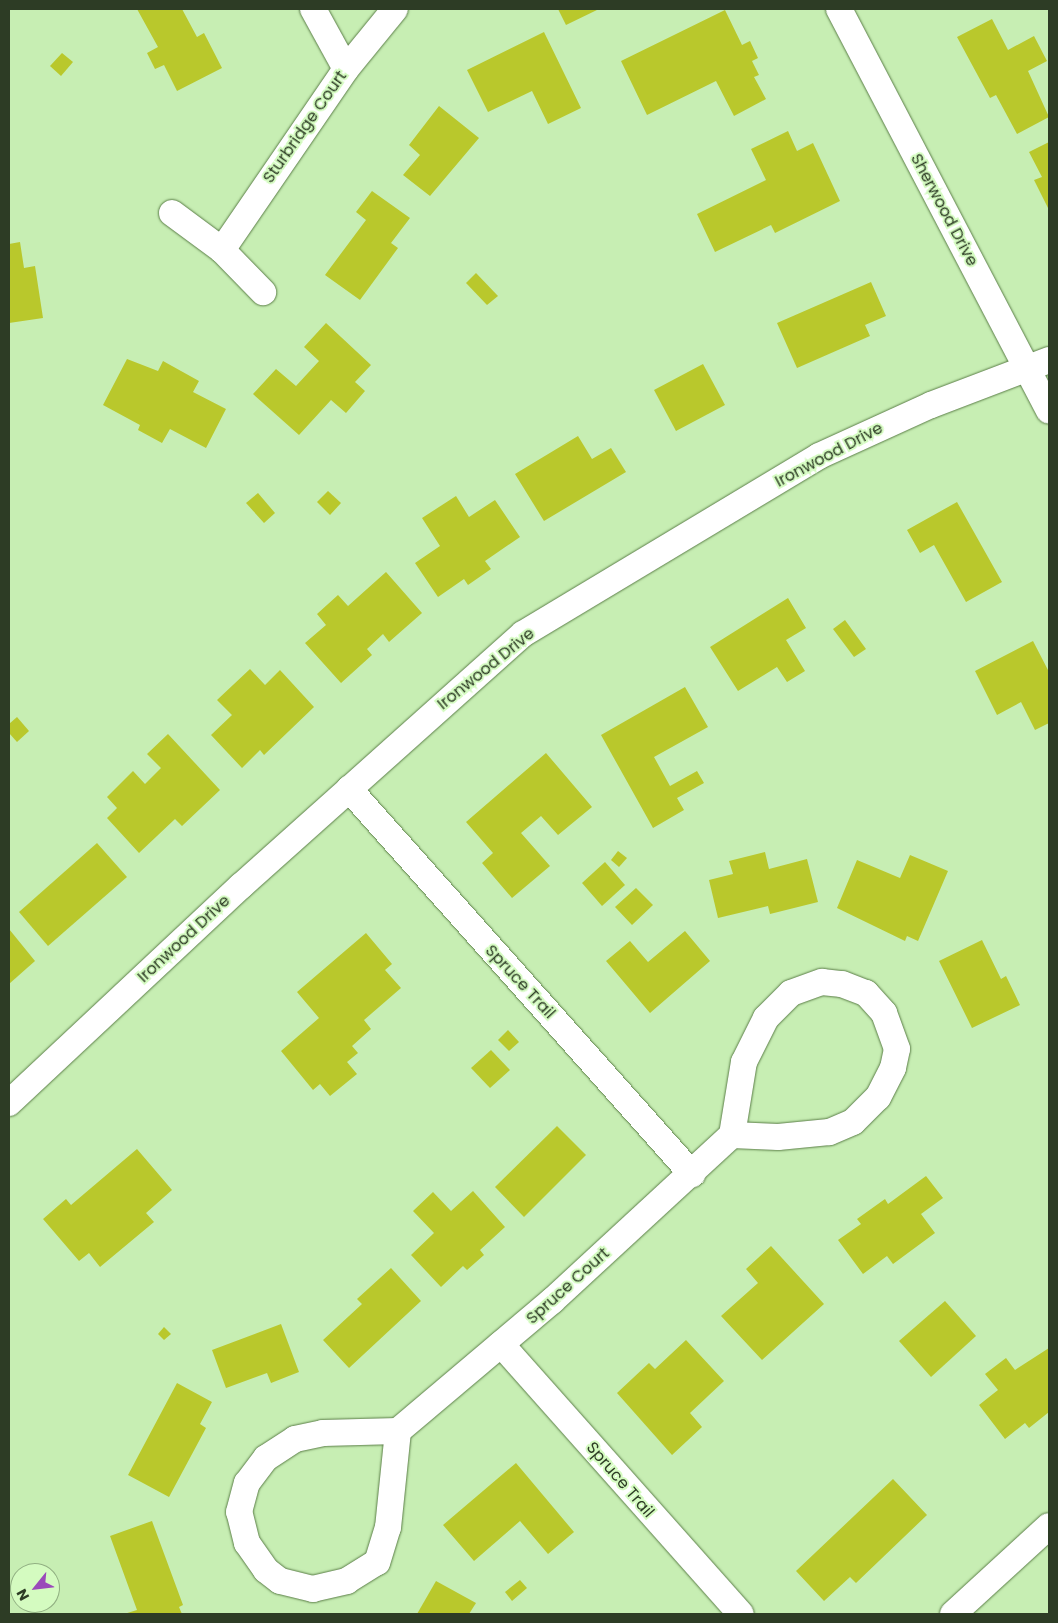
<!DOCTYPE html>
<style>
body{margin:0}
#map{position:relative;width:1058px;height:1623px;overflow:hidden;background:#c7eeb3;font-family:Poppins,sans-serif}
div>[style]{position:absolute}
.building>*{inset:0;background:#b9c82c}
.roads{filter:drop-shadow(0 0 1px #5b7e48) drop-shadow(0 0 1px #5b7e48)}
.street>*{height:26px;margin:-13px;padding:0 13px;transform-origin:13px;border-radius:13px;background:#fff}
span{translate:-50% -50%;white-space:nowrap;text-align:center;line-height:1.15;-webkit-text-stroke:4px #d4fbc0;paint-order:stroke}
.street-label{font-size:16px;color:#2d3c25}
.frame{position:absolute;inset:0;border:10px solid #2d3c25;pointer-events:none}
.north{position:absolute;left:10px;top:1563px;width:50px;height:50px;box-sizing:border-box;background:#d4fbc0;border:1px solid #91af82;border-radius:50%;rotate:241deg;font-size:14px;font-weight:700;line-height:20px;text-align:center;color:#2d3c25}
.north::after{content:'';display:block;margin:auto;width:18px;height:22px;background:#9b4aba;clip-path:polygon(50% 0,100% 100%,50% 72%,0 100%)}
</style>
<div id="map">
<div class="building">
<div style="clip-path:polygon(137px 9px,182px 9px,197px 37px,204px 33px,222px 68px,177px 91px,164px 65px,155px 69px,147px 53px,158px 47px)"></div>
<div style="clip-path:polygon(558px 9px,599px 9px,566px 25px)"></div>
<div style="clip-path:polygon(725px 10px,742px 45px,750px 41px,758px 58px,752px 61px,759px 75px,754px 77px,766px 99px,734px 116px,716px 81px,647px 115px,621px 61px)"></div>
<div style="clip-path:polygon(992px 19px,1008px 50px,1034px 36px,1047px 61px,1028px 71px,1049px 117px,1017px 134px,996px 95px,990px 98px,957px 37px)"></div>
<div style="clip-path:polygon(544px 32px,581px 108px,548px 124px,532px 91px,488px 112px,467px 70px)"></div>
<div style="clip-path:polygon(62px 53px,73px 62px,61px 76px,50px 66px)"></div>
<div style="clip-path:polygon(439px 106px,479px 138px,430px 196px,403px 175px,420px 155px,409px 145px)"></div>
<div style="clip-path:polygon(788px 131px,797px 151px,813px 143px,840px 201px,775px 233px,771px 225px,715px 252px,697px 214px,766px 180px,751px 149px)"></div>
<div style="clip-path:polygon(1049px 142px,1049px 210px,1034px 180px,1042px 177px,1029px 152px)"></div>
<div style="clip-path:polygon(372px 191px,410px 218px,391px 243px,398px 248px,360px 300px,325px 275px,366px 220px,356px 212px)"></div>
<div style="clip-path:polygon(20px 242px,24px 268px,35px 266px,43px 318px,9px 323px,9px 244px)"></div>
<div style="clip-path:polygon(476px 273px,498px 296px,487px 305px,466px 283px)"></div>
<div style="clip-path:polygon(871px 282px,886px 316px,865px 325px,870px 336px,797px 368px,777px 323px)"></div>
<div style="clip-path:polygon(326px 323px,371px 365px,355px 382px,365px 391px,346px 413px,331px 400px,299px 435px,253px 394px,276px 369px,296px 386px,319px 361px,304px 347px)"></div>
<div style="clip-path:polygon(127px 359px,158px 371px,163px 361px,199px 381px,193px 392px,226px 409px,206px 448px,170px 429px,162px 443px,138px 430px,140px 425px,103px 405px)"></div>
<div style="clip-path:polygon(703px 364px,725px 405px,676px 431px,654px 390px)"></div>
<div style="clip-path:polygon(578px 436px,592px 459px,611px 448px,626px 472px,544px 521px,515px 474px)"></div>
<div style="clip-path:polygon(328px 491px,341px 503px,330px 515px,317px 502px)"></div>
<div style="clip-path:polygon(258px 493px,275px 513px,264px 523px,246px 503px)"></div>
<div style="clip-path:polygon(456px 496px,469px 517px,495px 500px,520px 537px,485px 561px,491px 569px,468px 585px,464px 579px,438px 597px,415px 563px,440px 546px,422px 518px)"></div>
<div style="clip-path:polygon(957px 502px,1002px 582px,966px 602px,934px 545px,920px 553px,907px 530px)"></div>
<div style="clip-path:polygon(386px 572px,422px 613px,389px 642px,383px 634px,367px 649px,372px 655px,341px 683px,305px 643px,326px 625px,317px 614px,338px 595px,348px 606px)"></div>
<div style="clip-path:polygon(788px 598px,806px 628px,786px 640px,805px 671px,787px 682px,777px 667px,738px 691px,710px 647px)"></div>
<div style="clip-path:polygon(845px 620px,866px 649px,854px 657px,833px 629px)"></div>
<div style="clip-path:polygon(1033px 641px,1049px 672px,1049px 723px,1035px 730px,1021px 702px,997px 715px,975px 671px)"></div>
<div style="clip-path:polygon(250px 669px,265px 685px,280px 670px,314px 707px,264px 755px,260px 750px,242px 768px,211px 735px,232px 715px,217px 700px)"></div>
<div style="clip-path:polygon(685px 687px,708px 727px,654px 757px,670px 786px,697px 771px,704px 783px,677px 798px,684px 810px,653px 828px,601px 735px)"></div>
<div style="clip-path:polygon(17px 717px,29px 731px,17px 742px,9px 733px,9px 724px)"></div>
<div style="clip-path:polygon(168px 734px,220px 790px,182px 826px,175px 819px,139px 853px,107px 818px,117px 808px,107px 797px,133px 771px,145px 784px,161px 768px,147px 754px)"></div>
<div style="clip-path:polygon(546px 753px,592px 807px,558px 835px,541px 816px,521px 833px,550px 866px,512px 898px,482px 863px,493px 853px,466px 822px)"></div>
<div style="clip-path:polygon(97px 843px,127px 877px,48px 946px,19px 912px)"></div>
<div style="clip-path:polygon(618px 851px,627px 858px,619px 867px,611px 860px)"></div>
<div style="clip-path:polygon(765px 852px,769px 869px,807px 859px,818px 902px,770px 914px,768px 906px,718px 918px,709px 880px,733px 874px,729px 861px)"></div>
<div style="clip-path:polygon(910px 855px,948px 871px,918px 941px,907px 936px,905px 941px,837px 908px,857px 860px,900px 878px)"></div>
<div style="clip-path:polygon(605px 862px,625px 885px,602px 906px,582px 883px)"></div>
<div style="clip-path:polygon(636px 888px,653px 905px,632px 925px,615px 907px)"></div>
<div style="clip-path:polygon(9px 929px,35px 961px,9px 984px)"></div>
<div style="clip-path:polygon(685px 931px,710px 961px,650px 1013px,606px 961px,630px 941px,648px 962px)"></div>
<div style="clip-path:polygon(366px 933px,392px 964px,385px 970px,401px 988px,364px 1020px,371px 1029px,352px 1046px,358px 1053px,347px 1062px,357px 1074px,330px 1096px,320px 1084px,313px 1090px,281px 1051px,319px 1018px,297px 992px)"></div>
<div style="clip-path:polygon(982px 940px,1001px 979px,1006px 976px,1020px 1005px,972px 1028px,939px 961px)"></div>
<div style="clip-path:polygon(508px 1030px,519px 1042px,509px 1051px,498px 1040px)"></div>
<div style="clip-path:polygon(491px 1050px,510px 1070px,490px 1088px,471px 1068px)"></div>
<div style="clip-path:polygon(557px 1126px,586px 1155px,524px 1217px,495px 1187px)"></div>
<div style="clip-path:polygon(137px 1149px,172px 1190px,146px 1213px,154px 1222px,100px 1267px,89px 1253px,79px 1261px,43px 1219px,66px 1199px,71px 1205px)"></div>
<div style="clip-path:polygon(926px 1176px,943px 1198px,921px 1214px,935px 1233px,893px 1264px,887px 1256px,863px 1274px,838px 1240px,861px 1224px,857px 1219px,885px 1199px,888px 1204px)"></div>
<div style="clip-path:polygon(473px 1191px,505px 1227px,480px 1250px,484px 1255px,467px 1270px,463px 1266px,441px 1287px,411px 1255px,434px 1233px,413px 1211px,433px 1192px,451px 1211px)"></div>
<div style="clip-path:polygon(771px 1246px,824px 1304px,762px 1360px,721px 1316px,758px 1283px,746px 1269px)"></div>
<div style="clip-path:polygon(391px 1268px,421px 1301px,349px 1368px,323px 1340px,362px 1304px,357px 1299px)"></div>
<div style="clip-path:polygon(945px 1301px,976px 1336px,931px 1377px,899px 1341px)"></div>
<div style="clip-path:polygon(281px 1324px,299px 1372px,271px 1383px,267px 1373px,226px 1388px,212px 1350px)"></div>
<div style="clip-path:polygon(164px 1327px,171px 1334px,164px 1340px,158px 1334px)"></div>
<div style="clip-path:polygon(686px 1340px,724px 1381px,690px 1413px,702px 1427px,672px 1455px,617px 1393px,649px 1363px,655px 1369px)"></div>
<div style="clip-path:polygon(1049px 1348px,1049px 1412px,1029px 1428px,1025px 1423px,1005px 1439px,979px 1405px,998px 1390px,985px 1374px,1006px 1358px,1015px 1370px)"></div>
<div style="clip-path:polygon(177px 1383px,212px 1402px,200px 1424px,206px 1428px,169px 1497px,128px 1475px)"></div>
<div style="clip-path:polygon(516px 1463px,574px 1532px,548px 1554px,520px 1521px,474px 1561px,443px 1525px)"></div>
<div style="clip-path:polygon(893px 1479px,927px 1515px,856px 1583px,850px 1577px,824px 1601px,796px 1571px)"></div>
<div style="clip-path:polygon(152px 1521px,183px 1605px,179px 1607px,182px 1614px,124px 1614px,137px 1610px,110px 1536px)"></div>
<div style="clip-path:polygon(520px 1580px,527px 1588px,512px 1601px,505px 1592px)"></div>
<div style="clip-path:polygon(436px 1581px,476px 1603px,469px 1614px,417px 1614px)"></div>
</div>
<div class="roads">
<div class="street">
<div style="left:313px;top:9px;width:68px;rotate:61.2deg"></div>
<div style="left:839px;top:9px;width:453px;rotate:62.4deg"></div>
<div style="left:172px;top:213px;width:62px;rotate:36.5deg"></div>
<div style="left:222px;top:250px;width:59px;rotate:45.7deg"></div>
<div style="left:222px;top:250px;width:219px;rotate:-55.6deg"></div>
<div style="left:346px;top:69px;width:77px;rotate:-50.8deg"></div>
<div style="left:349px;top:789px;width:516px;rotate:48.3deg"></div>
<div style="left:822px;top:982px;width:20px;rotate:6deg"></div>
<div style="left:842px;top:984px;width:26px;rotate:21deg"></div>
<div style="left:866px;top:993px;width:27px;rotate:48deg"></div>
<div style="left:884px;top:1013px;width:38px;rotate:70deg"></div>
<div style="left:897px;top:1049px;width:19px;rotate:102deg"></div>
<div style="left:893px;top:1068px;width:33px;rotate:117deg"></div>
<div style="left:878px;top:1097px;width:35px;rotate:135deg"></div>
<div style="left:853px;top:1122px;width:26px;rotate:157deg"></div>
<div style="left:829px;top:1132px;width:51px;rotate:174.4deg"></div>
<div style="left:778px;top:1137px;width:46px;rotate:-177.5deg"></div>
<div style="left:732px;top:1135px;width:74px;rotate:-80.7deg"></div>
<div style="left:744px;top:1062px;width:49px;rotate:-63.4deg"></div>
<div style="left:766px;top:1018px;width:35px;rotate:-45deg"></div>
<div style="left:791px;top:993px;width:33px;rotate:-20deg"></div>
<div style="left:9px;top:1103px;width:318px;rotate:-43.1deg"></div>
<div style="left:241px;top:886px;width:378px;rotate:-41.8deg"></div>
<div style="left:523px;top:634px;width:345px;rotate:-31deg"></div>
<div style="left:819px;top:456px;width:123px;rotate:-24.5deg"></div>
<div style="left:931px;top:405px;width:126px;rotate:-20.9deg"></div>
<div style="left:501px;top:1344px;width:361px;rotate:48.4deg"></div>
<div style="left:398px;top:1431px;width:97px;rotate:95.9deg"></div>
<div style="left:388px;top:1527px;width:37px;rotate:107deg"></div>
<div style="left:377px;top:1562px;width:36px;rotate:148deg"></div>
<div style="left:347px;top:1581px;width:35px;rotate:167deg"></div>
<div style="left:313px;top:1589px;width:34px;rotate:-166deg"></div>
<div style="left:280px;top:1581px;width:18px;rotate:-142deg"></div>
<div style="left:266px;top:1570px;width:33px;rotate:-125deg"></div>
<div style="left:247px;top:1543px;width:32px;rotate:-104deg"></div>
<div style="left:239px;top:1512px;width:30px;rotate:-75deg"></div>
<div style="left:247px;top:1483px;width:31px;rotate:-53deg"></div>
<div style="left:266px;top:1458px;width:35px;rotate:-33deg"></div>
<div style="left:295px;top:1439px;width:29px;rotate:-12deg"></div>
<div style="left:323px;top:1433px;width:75px;rotate:-1.5deg"></div>
<div style="left:398px;top:1431px;width:202px;rotate:-40.2deg"></div>
<div style="left:552px;top:1301px;width:245px;rotate:-42.7deg"></div>
<div style="left:953px;top:1614px;width:130px;rotate:-42.5deg"></div>
</div>
</div>
<div class="street-label">
<span style="left:305px;top:127px;rotate:-55deg">Sturbridge Court</span>
<span style="left:944px;top:210px;rotate:62deg">Sherwood Drive</span>
<span style="left:829px;top:455px;rotate:-28deg">Ironwood Drive</span>
<span style="left:486px;top:669px;rotate:-39deg">Ironwood Drive</span>
<span style="left:184px;top:939px;rotate:-43deg">Ironwood Drive</span>
<span style="left:520px;top:982px;rotate:47deg">Spruce Trail</span>
<span style="left:568px;top:1286px;rotate:-42deg">Spruce Court</span>
<span style="left:620px;top:1480px;rotate:49deg">Spruce Trail</span>
</div>
<div class="frame"></div>
<div class="north">N</div>
</div>
